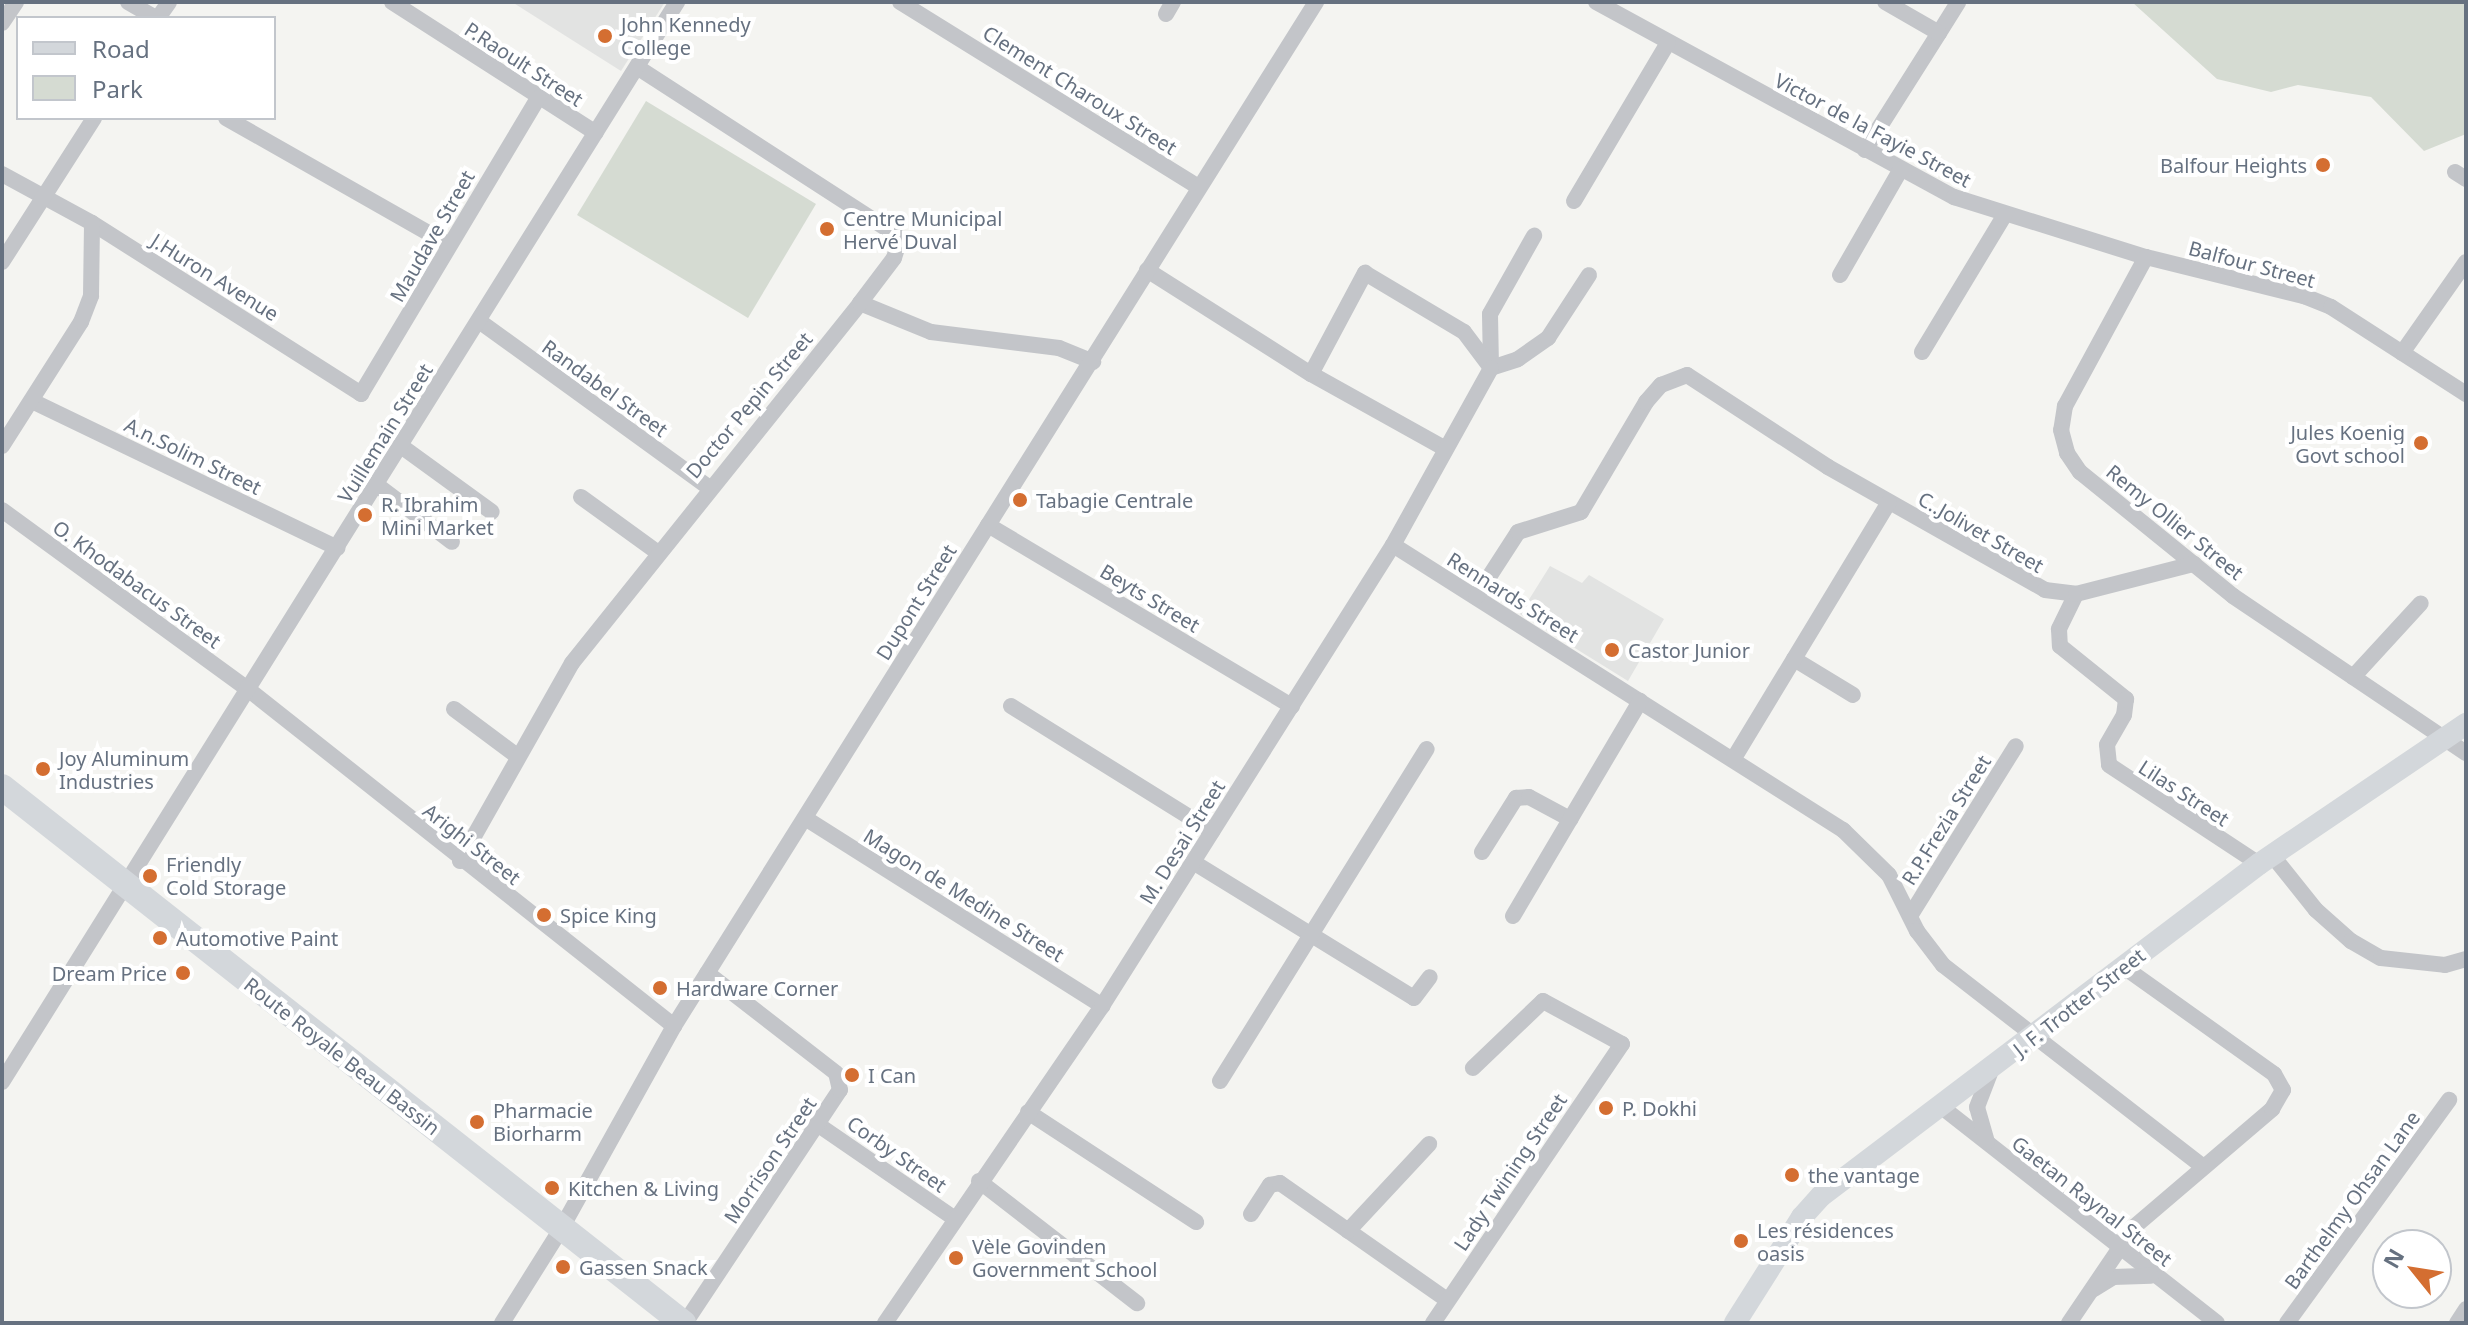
<!DOCTYPE html>
<meta charset="utf-8">
<style>
body{margin:0}
#map{position:relative;width:2468px;height:1325px;overflow:hidden;background:#f4f4f1;font-family:"Noto Sans",sans-serif}
div>[style]{position:absolute}
.built>*{inset:0;background:#e2e3e2}
.green>*{inset:0;background:#d5dbd2}
.street>*{height:16px;margin:-8px;padding:0 8px;transform-origin:8px;border-radius:8px;background:#c3c5c9}
.secondary>*{height:22px;margin:-11px;padding:0 11px;transform-origin:11px;border-radius:11px;background:#d3d7db}
.primary>*{height:26px;margin:-13px;padding:0 13px;transform-origin:13px;border-radius:13px;background:#d3d7db}
.dots>*{width:22px;height:22px;translate:-50% -50%;box-sizing:border-box;border:4px solid #fff;border-radius:50%}
span{translate:-50% -50%;white-space:nowrap;text-align:center;line-height:1.15;-webkit-text-stroke:8px #fff;paint-order:stroke}
.poi-label{font-size:20px;color:#667180}
.left{translate:0 -50%;text-align:left}
.right{translate:-100% -50%;text-align:right}
.street-label{font-size:20px;color:#667180}
.frame{position:absolute;inset:0;border:4px solid #667180;pointer-events:none}
.legend{position:absolute;left:16px;top:16px;width:260px;height:104px;box-sizing:border-box;background:#fff;border:2px solid #c2c6cc;margin:0;padding:10px 14px;list-style:none;font-size:24px;color:#667180}
.legend li{display:flex;align-items:center;gap:16px;height:40px}
.legend b{width:40px;border:2px solid #c2c6cc}
.north{position:absolute;left:2372px;top:1229px;width:80px;height:80px;box-sizing:border-box;background:#fff;border:2px solid #c2c6cc;border-radius:50%;rotate:300deg;font-size:22px;font-weight:700;line-height:32px;text-align:center;color:#667180}
.north::after{content:'';display:block;margin:auto;width:28px;height:36px;background:#d46e31;clip-path:polygon(50% 0,100% 100%,50% 72%,0 100%)}
</style>
<div id="map">
<div class="built">
<div style="clip-path:polygon(512px 2px,665px 2px,621px 71px)"></div>
<div style="clip-path:polygon(1550px 566px,1582px 583px,1589px 575px,1664px 619px,1628px 681px,1520px 614px)"></div>
</div>
<div class="green">
<div style="clip-path:polygon(2132px 2px,2466px 2px,2466px 134px,2424px 151px,2371px 97px,2298px 85px,2271px 92px,2217px 79px)"></div>
<div style="clip-path:polygon(646px 101px,816px 204px,748px 318px,577px 215px)"></div>
</div>
<div class="street">
<div style="left:128px;top:2px;width:32px;rotate:30deg"></div>
<div style="left:392px;top:2px;width:242px;rotate:32.7deg"></div>
<div style="left:900px;top:2px;width:349px;rotate:31.8deg"></div>
<div style="left:1596px;top:2px;width:408px;rotate:28.6deg"></div>
<div style="left:1954px;top:197px;width:201px;rotate:17.4deg"></div>
<div style="left:2146px;top:257px;width:163px;rotate:13.9deg"></div>
<div style="left:2304px;top:296px;width:29px;rotate:22deg"></div>
<div style="left:2331px;top:307px;width:161px;rotate:32.8deg"></div>
<div style="left:1166px;top:14px;width:14px;rotate:-60deg"></div>
<div style="left:158px;top:18px;width:19px;rotate:-55deg"></div>
<div style="left:2px;top:23px;width:25px;rotate:-56deg"></div>
<div style="left:1939px;top:33px;width:36px;rotate:-58deg"></div>
<div style="left:226px;top:118px;width:255px;rotate:29.6deg"></div>
<div style="left:1865px;top:150px;width:138px;rotate:-57.7deg"></div>
<div style="left:1939px;top:33px;width:62px;rotate:-150.1deg"></div>
<div style="left:2455px;top:172px;width:13px;rotate:32deg"></div>
<div style="left:2px;top:174px;width:102px;rotate:28.6deg"></div>
<div style="left:92px;top:223px;width:319px;rotate:32.4deg"></div>
<div style="left:361px;top:394px;width:345px;rotate:-59.1deg"></div>
<div style="left:1574px;top:201px;width:184px;rotate:-59.3deg"></div>
<div style="left:2146px;top:257px;width:170px;rotate:118.5deg"></div>
<div style="left:2065px;top:406px;width:24px;rotate:99deg"></div>
<div style="left:2061px;top:430px;width:24px;rotate:75deg"></div>
<div style="left:2067px;top:453px;width:23px;rotate:56deg"></div>
<div style="left:2080px;top:472px;width:197px;rotate:39deg"></div>
<div style="left:2233px;top:596px;width:281px;rotate:34deg"></div>
<div style="left:2px;top:262px;width:171px;rotate:-57.4deg"></div>
<div style="left:1147px;top:270px;width:194px;rotate:32.4deg"></div>
<div style="left:1840px;top:275px;width:122px;rotate:-60.1deg"></div>
<div style="left:860px;top:303px;width:77px;rotate:22.2deg"></div>
<div style="left:931px;top:332px;width:129px;rotate:7.1deg"></div>
<div style="left:1059px;top:348px;width:37px;rotate:22deg"></div>
<div style="left:479px;top:321px;width:283px;rotate:35.9deg"></div>
<div style="left:1922px;top:352px;width:159px;rotate:-58.9deg"></div>
<div style="left:2402px;top:353px;width:111px;rotate:-54.9deg"></div>
<div style="left:1491px;top:367px;width:53px;rotate:-91.1deg"></div>
<div style="left:1490px;top:314px;width:90px;rotate:-60.6deg"></div>
<div style="left:1491px;top:368px;width:28px;rotate:-18deg"></div>
<div style="left:1518px;top:359px;width:37px;rotate:-35deg"></div>
<div style="left:1548px;top:338px;width:75px;rotate:-56.9deg"></div>
<div style="left:32px;top:401px;width:339px;rotate:25.7deg"></div>
<div style="left:2px;top:446px;width:147px;rotate:-57.5deg"></div>
<div style="left:81px;top:322px;width:28px;rotate:-69deg"></div>
<div style="left:91px;top:296px;width:73px;rotate:-89.2deg"></div>
<div style="left:401px;top:446px;width:112px;rotate:36deg"></div>
<div style="left:1444px;top:448px;width:152px;rotate:-150.9deg"></div>
<div style="left:1311px;top:374px;width:115px;rotate:-61.9deg"></div>
<div style="left:1365px;top:273px;width:115px;rotate:30.8deg"></div>
<div style="left:1464px;top:332px;width:45px;rotate:53.1deg"></div>
<div style="left:377px;top:485px;width:94px;rotate:37.2deg"></div>
<div style="left:581px;top:497px;width:94px;rotate:35.9deg"></div>
<div style="left:2px;top:510px;width:306px;rotate:36.1deg"></div>
<div style="left:249px;top:690px;width:542px;rotate:38.33deg"></div>
<div style="left:988px;top:525px;width:354px;rotate:30.8deg"></div>
<div style="left:1393px;top:545px;width:533px;rotate:32.35deg"></div>
<div style="left:1843px;top:830px;width:64px;rotate:44.4deg"></div>
<div style="left:1889px;top:875px;width:63px;rotate:63.4deg"></div>
<div style="left:1917px;top:931px;width:43px;rotate:52.6deg"></div>
<div style="left:1943px;top:965px;width:329px;rotate:37.8deg"></div>
<div style="left:2076px;top:594px;width:39px;rotate:116deg"></div>
<div style="left:2059px;top:629px;width:17px;rotate:87deg"></div>
<div style="left:2060px;top:646px;width:85px;rotate:38.8deg"></div>
<div style="left:2126px;top:699px;width:16px;rotate:97deg"></div>
<div style="left:2124px;top:715px;width:34px;rotate:120deg"></div>
<div style="left:2107px;top:745px;width:20px;rotate:84deg"></div>
<div style="left:2109px;top:765px;width:180px;rotate:33.4deg"></div>
<div style="left:1476px;top:597px;width:77px;rotate:-57.1deg"></div>
<div style="left:1518px;top:532px;width:66px;rotate:-17.6deg"></div>
<div style="left:1581px;top:512px;width:128px;rotate:-59.4deg"></div>
<div style="left:1646px;top:402px;width:23px;rotate:-49deg"></div>
<div style="left:1661px;top:385px;width:28px;rotate:-21deg"></div>
<div style="left:1687px;top:375px;width:168px;rotate:33.1deg"></div>
<div style="left:1828px;top:467px;width:249px;rotate:29.5deg"></div>
<div style="left:2045px;top:590px;width:31px;rotate:7deg"></div>
<div style="left:2076px;top:594px;width:122px;rotate:-14.3deg"></div>
<div style="left:1794px;top:659px;width:69px;rotate:31.4deg"></div>
<div style="left:2353px;top:677px;width:100px;rotate:-47.4deg"></div>
<div style="left:1011px;top:706px;width:237px;rotate:31.9deg"></div>
<div style="left:454px;top:709px;width:79px;rotate:36.7deg"></div>
<div style="left:1734px;top:758px;width:299px;rotate:-58.8deg"></div>
<div style="left:805px;top:818px;width:352px;rotate:32.3deg"></div>
<div style="left:1482px;top:852px;width:64px;rotate:-57.8deg"></div>
<div style="left:1516px;top:798px;width:13px;rotate:-4deg"></div>
<div style="left:1529px;top:797px;width:47px;rotate:28.2deg"></div>
<div style="left:2272px;top:855px;width:70px;rotate:51.3deg"></div>
<div style="left:2316px;top:910px;width:47px;rotate:41.5deg"></div>
<div style="left:2351px;top:941px;width:34px;rotate:30deg"></div>
<div style="left:2381px;top:958px;width:64px;rotate:6.2deg"></div>
<div style="left:2445px;top:965px;width:22px;rotate:-16deg"></div>
<div style="left:460px;top:861px;width:227px;rotate:-60.5deg"></div>
<div style="left:572px;top:663px;width:461px;rotate:-51.3deg"></div>
<div style="left:860px;top:303px;width:56px;rotate:-52.9deg"></div>
<div style="left:894px;top:258px;width:14px;rotate:-73deg"></div>
<div style="left:898px;top:245px;width:11px;rotate:-105deg"></div>
<div style="left:895px;top:234px;width:307px;rotate:-147.1deg"></div>
<div style="left:1193px;top:862px;width:259px;rotate:31.6deg"></div>
<div style="left:1414px;top:998px;width:26px;rotate:-53deg"></div>
<div style="left:1513px;top:916px;width:250px;rotate:-59.4deg"></div>
<div style="left:1910px;top:916px;width:200px;rotate:-58.1deg"></div>
<div style="left:1220px;top:1081px;width:391px;rotate:-58.1deg"></div>
<div style="left:2px;top:1082px;width:1274px;rotate:-57.99deg"></div>
<div style="left:1943px;top:1108px;width:348px;rotate:38.1deg"></div>
<div style="left:1028px;top:1112px;width:201px;rotate:33.2deg"></div>
<div style="left:817px;top:1124px;width:166px;rotate:34.5deg"></div>
<div style="left:1987px;top:1142px;width:36px;rotate:-106deg"></div>
<div style="left:1977px;top:1107px;width:40px;rotate:-69deg"></div>
<div style="left:979px;top:1181px;width:200px;rotate:37.7deg"></div>
<div style="left:1251px;top:1214px;width:35px;rotate:-57deg"></div>
<div style="left:1270px;top:1185px;width:10px;rotate:-11deg"></div>
<div style="left:1280px;top:1183px;width:204px;rotate:35deg"></div>
<div style="left:1348px;top:1231px;width:119px;rotate:-47deg"></div>
<div style="left:2094px;top:1289px;width:22px;rotate:-32deg"></div>
<div style="left:2113px;top:1277px;width:38px;rotate:-2deg"></div>
<div style="left:502px;top:1323px;width:111px;rotate:-57.9deg"></div>
<div style="left:561px;top:1229px;width:232px;rotate:-60.9deg"></div>
<div style="left:674px;top:1026px;width:1209px;rotate:-57.91deg"></div>
<div style="left:685px;top:1323px;width:280px;rotate:-56.4deg"></div>
<div style="left:840px;top:1090px;width:17px;rotate:-103deg"></div>
<div style="left:836px;top:1073px;width:163px;rotate:-142.2deg"></div>
<div style="left:885px;top:1323px;width:384px;rotate:-55.6deg"></div>
<div style="left:1102px;top:1006px;width:545px;rotate:-57.74deg"></div>
<div style="left:1393px;top:545px;width:202px;rotate:-61deg"></div>
<div style="left:1433px;top:1323px;width:337px;rotate:-55.9deg"></div>
<div style="left:1622px;top:1044px;width:90px;rotate:-151.4deg"></div>
<div style="left:1543px;top:1001px;width:97px;rotate:136.3deg"></div>
<div style="left:2069px;top:1323px;width:116px;rotate:-55.9deg"></div>
<div style="left:2134px;top:1227px;width:182px;rotate:-40.5deg"></div>
<div style="left:2272px;top:1109px;width:22px;rotate:-60deg"></div>
<div style="left:2283px;top:1090px;width:18px;rotate:-119deg"></div>
<div style="left:2274px;top:1074px;width:184px;rotate:-144.5deg"></div>
<div style="left:2287px;top:1323px;width:276px;rotate:-54deg"></div>
<div style="left:2457px;top:1323px;width:17px;rotate:-57deg"></div>
</div>
<div class="secondary">
<div style="left:1735px;top:1323px;width:125px;rotate:-57.7deg"></div>
<div style="left:1802px;top:1217px;width:28px;rotate:-48deg"></div>
<div style="left:1821px;top:1196px;width:550px;rotate:-37.16deg"></div>
<div style="left:2259px;top:864px;width:250px;rotate:-34.1deg"></div>
</div>
<div class="primary">
<div style="left:2px;top:787px;width:867px;rotate:38.21deg"></div>
</div>
<div class="dots">
<div style="left:605px;top:36px;background:#d46e31"></div>
<div style="left:2323px;top:165px;background:#d46e31"></div>
<div style="left:827px;top:229px;background:#d46e31"></div>
<div style="left:2421px;top:443px;background:#d46e31"></div>
<div style="left:1020px;top:500px;background:#d46e31"></div>
<div style="left:365px;top:515px;background:#d46e31"></div>
<div style="left:1612px;top:650px;background:#d46e31"></div>
<div style="left:43px;top:769px;background:#d46e31"></div>
<div style="left:150px;top:876px;background:#d46e31"></div>
<div style="left:544px;top:915px;background:#d46e31"></div>
<div style="left:160px;top:938px;background:#d46e31"></div>
<div style="left:183px;top:973px;background:#d46e31"></div>
<div style="left:660px;top:988px;background:#d46e31"></div>
<div style="left:852px;top:1075px;background:#d46e31"></div>
<div style="left:1606px;top:1108px;background:#d46e31"></div>
<div style="left:477px;top:1122px;background:#d46e31"></div>
<div style="left:1792px;top:1175px;background:#d46e31"></div>
<div style="left:552px;top:1188px;background:#d46e31"></div>
<div style="left:1741px;top:1241px;background:#d46e31"></div>
<div style="left:956px;top:1258px;background:#d46e31"></div>
<div style="left:563px;top:1267px;background:#d46e31"></div>
</div>
<div class="poi-label">
<span class="left" style="left:621px;top:36px">John Kennedy<br>College</span>
<span class="right" style="left:2307px;top:165px">Balfour Heights</span>
<span class="left" style="left:843px;top:230px">Centre Municipal<br>Hervé Duval</span>
<span class="right" style="left:2405px;top:444px">Jules Koenig<br>Govt school</span>
<span class="left" style="left:1036px;top:500px">Tabagie Centrale</span>
<span class="left" style="left:381px;top:516px">R. Ibrahim<br>Mini Market</span>
<span class="left" style="left:1628px;top:650px">Castor Junior</span>
<span class="left" style="left:59px;top:770px">Joy Aluminum<br>Industries</span>
<span class="left" style="left:166px;top:876px">Friendly<br>Cold Storage</span>
<span class="left" style="left:560px;top:915px">Spice King</span>
<span class="left" style="left:176px;top:938px">Automotive Paint</span>
<span class="right" style="left:167px;top:973px">Dream Price</span>
<span class="left" style="left:676px;top:988px">Hardware Corner</span>
<span class="left" style="left:868px;top:1075px">I Can</span>
<span class="left" style="left:1622px;top:1108px">P. Dokhi</span>
<span class="left" style="left:493px;top:1122px">Pharmacie<br>Biorharm</span>
<span class="left" style="left:1808px;top:1175px">the vantage</span>
<span class="left" style="left:568px;top:1188px">Kitchen &amp; Living</span>
<span class="left" style="left:1757px;top:1242px">Les résidences<br>oasis</span>
<span class="left" style="left:972px;top:1258px">Vèle Govinden<br>Government School</span>
<span class="left" style="left:579px;top:1267px">Gassen Snack</span>
</div>
<div class="street-label">
<span style="left:524px;top:64px;rotate:33deg">P.Raoult Street</span>
<span style="left:1080px;top:90px;rotate:32deg">Clement Charoux Street</span>
<span style="left:1873px;top:130px;rotate:28deg">Victor de la Fayie Street</span>
<span style="left:432px;top:236px;rotate:-60deg">Maudave Street</span>
<span style="left:2252px;top:264px;rotate:15deg">Balfour Street</span>
<span style="left:215px;top:277px;rotate:32deg">J.Huron Avenue</span>
<span style="left:605px;top:388px;rotate:36deg">Randabel Street</span>
<span style="left:749px;top:405px;rotate:-50deg">Doctor Pepin Street</span>
<span style="left:385px;top:433px;rotate:-58deg">Vuillemain Street</span>
<span style="left:193px;top:456px;rotate:26deg">A.n.Solim Street</span>
<span style="left:2175px;top:522px;rotate:39deg">Remy Ollier Street</span>
<span style="left:1981px;top:532px;rotate:30deg">C..Jolivet Street</span>
<span style="left:137px;top:584px;rotate:36deg">O. Khodabacus Street</span>
<span style="left:1513px;top:597px;rotate:32deg">Rennards Street</span>
<span style="left:1150px;top:598px;rotate:31deg">Beyts Street</span>
<span style="left:916px;top:602px;rotate:-58deg">Dupont Street</span>
<span style="left:2184px;top:793px;rotate:33deg">Lilas Street</span>
<span style="left:1946px;top:820px;rotate:-58deg">R.P.Frezia Street</span>
<span style="left:1182px;top:842px;rotate:-58deg">M. Desai Street</span>
<span style="left:472px;top:844px;rotate:38deg">Arighi Street</span>
<span style="left:964px;top:895px;rotate:32deg">Magon de Medine Street</span>
<span style="left:2079px;top:1002px;rotate:-38deg">J. F. Trotter Street</span>
<span style="left:342px;top:1056px;rotate:38deg">Route Royale Beau Bassin</span>
<span style="left:897px;top:1154px;rotate:35deg">Corby Street</span>
<span style="left:770px;top:1160px;rotate:-56deg">Morrison Street</span>
<span style="left:1510px;top:1172px;rotate:-56deg">Lady Twining Street</span>
<span style="left:2352px;top:1200px;rotate:-54deg">Barthelmy Ohsan Lane</span>
<span style="left:2092px;top:1201px;rotate:38deg">Gaetan Raynal Street</span>
</div>
<div class="frame"></div>
<ul class="legend">
<li><b style="height:10px;background:#d3d7db"></b>Road</li>
<li><b style="height:22px;background:#d5dbd2"></b>Park</li>
</ul>
<div class="north">N</div>
</div>
